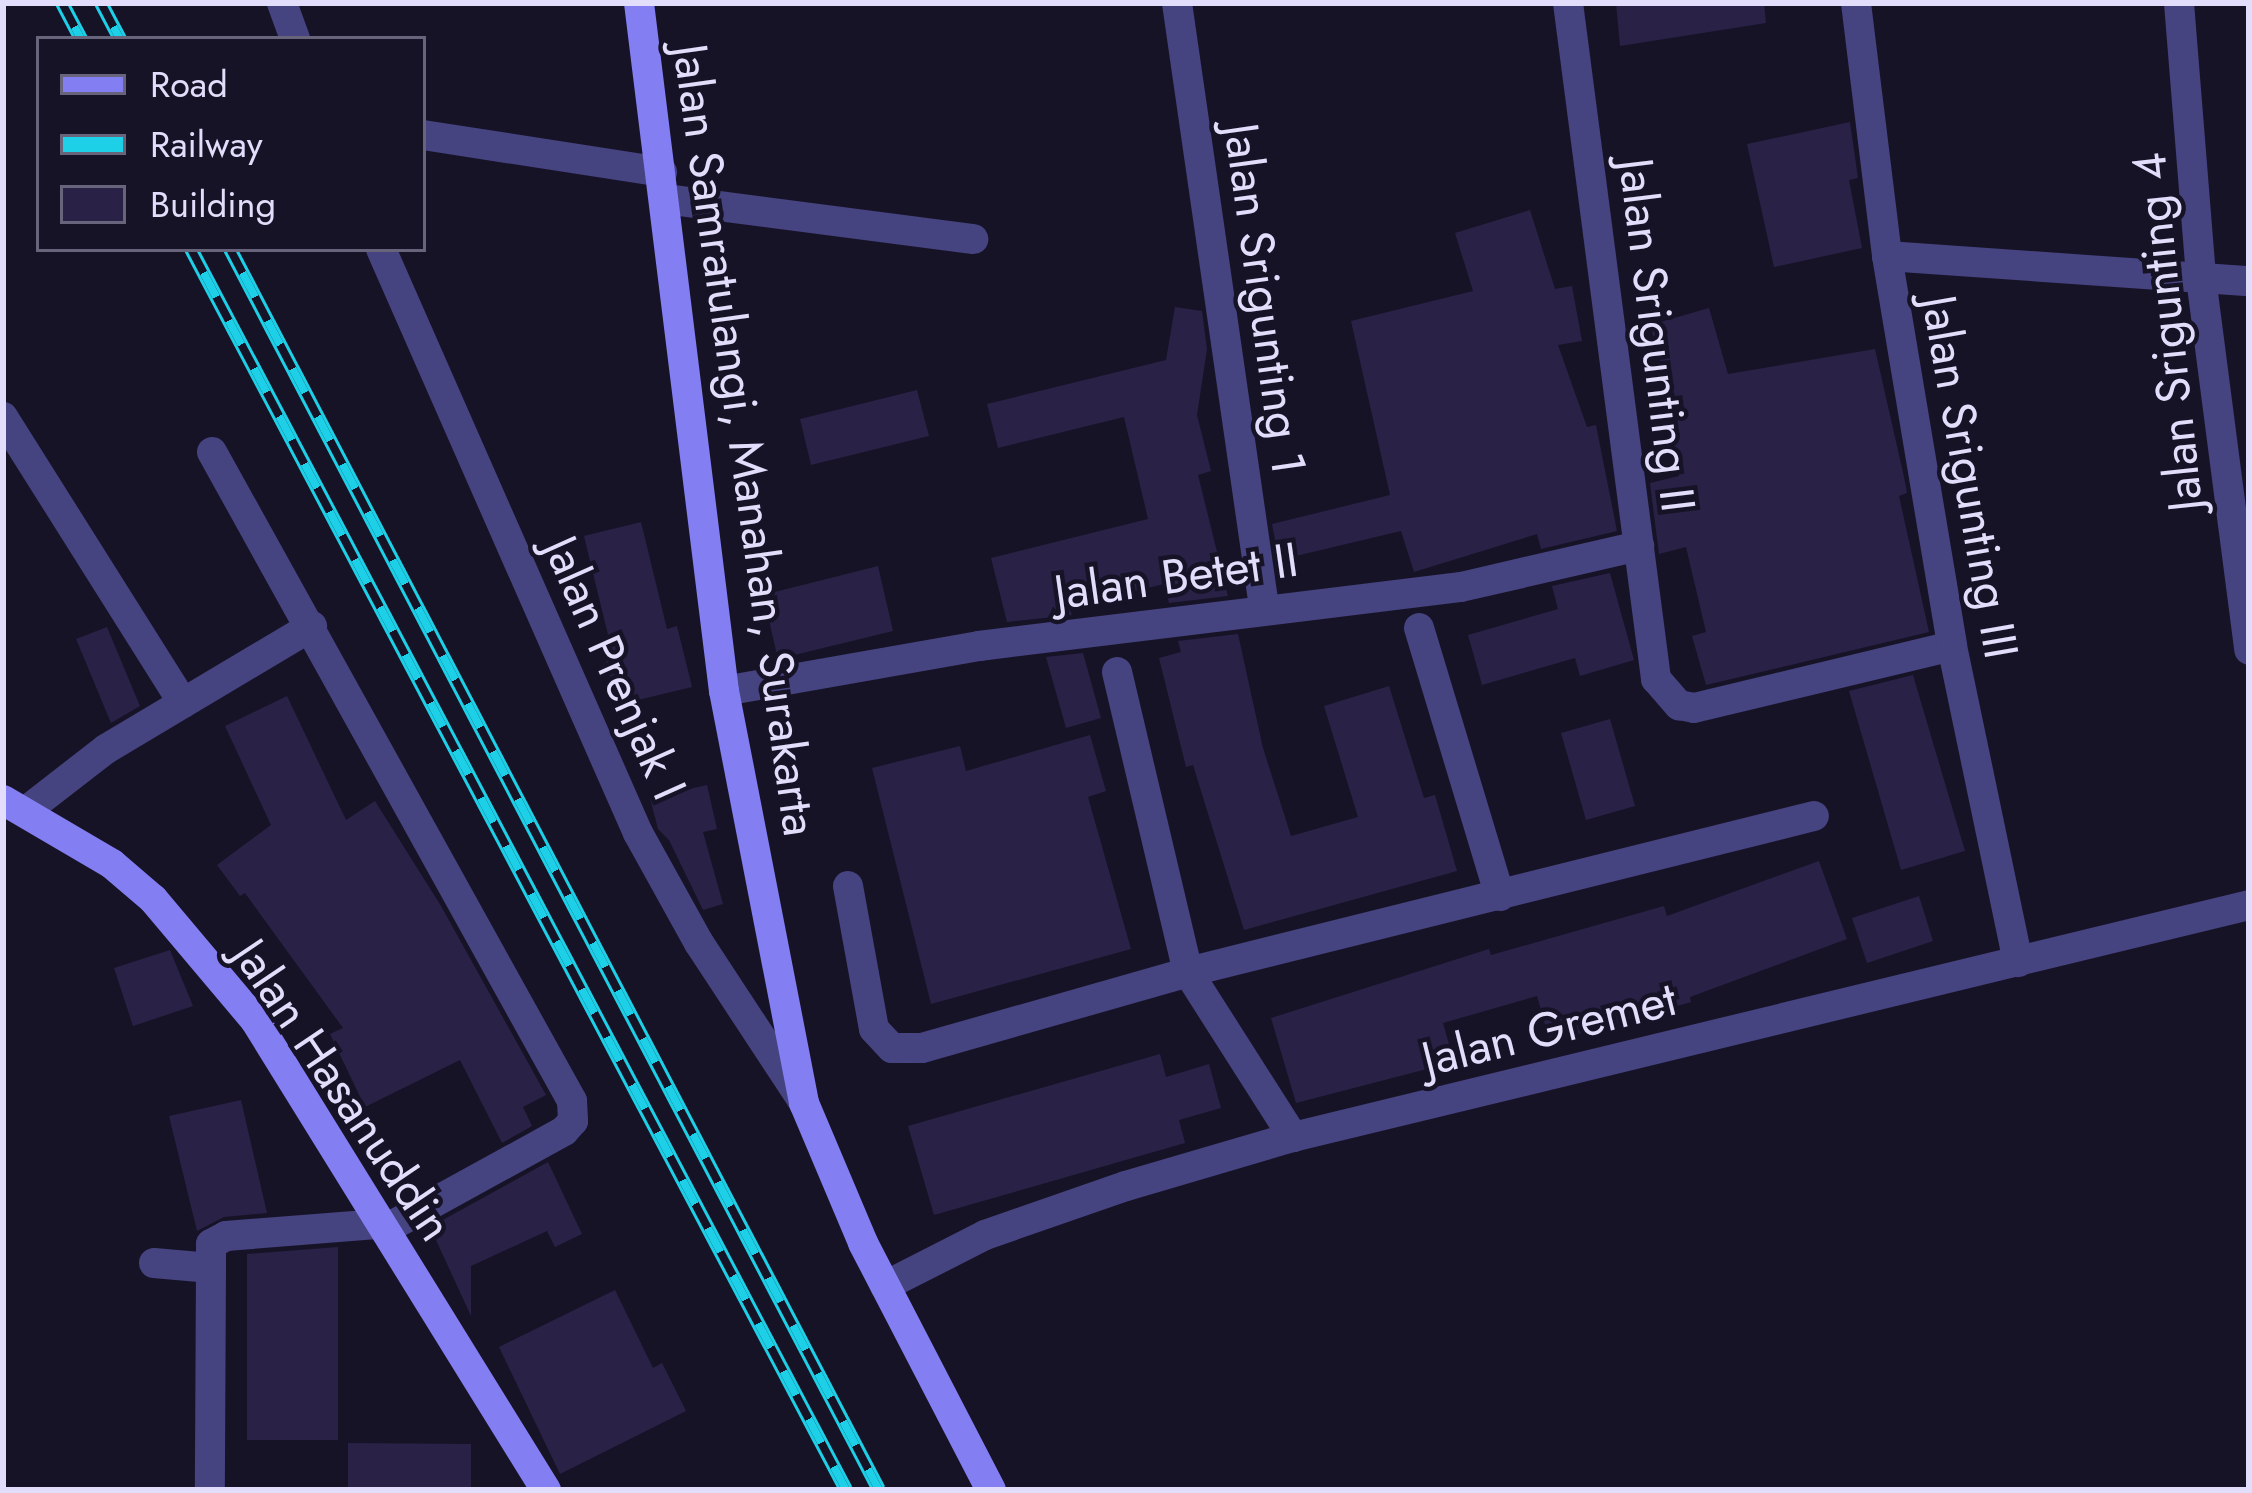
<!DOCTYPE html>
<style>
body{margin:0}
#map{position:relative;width:2252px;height:1493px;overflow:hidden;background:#171327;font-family:Jost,sans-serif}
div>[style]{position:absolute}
.building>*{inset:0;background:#292146}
.minor>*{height:30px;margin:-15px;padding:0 15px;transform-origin:15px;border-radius:15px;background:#464381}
.secondary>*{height:30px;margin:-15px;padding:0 15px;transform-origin:15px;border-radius:15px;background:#837ef1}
.rail>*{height:14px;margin-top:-7px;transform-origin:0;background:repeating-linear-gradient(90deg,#171327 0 27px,#1dd0e7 0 54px);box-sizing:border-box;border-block:3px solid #1dd0e7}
span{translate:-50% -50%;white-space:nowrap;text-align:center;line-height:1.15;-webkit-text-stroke:9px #171327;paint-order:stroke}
.street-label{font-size:48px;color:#e1ddfb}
.frame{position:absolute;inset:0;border:6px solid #e1ddfb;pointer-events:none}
.legend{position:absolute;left:36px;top:36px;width:390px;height:216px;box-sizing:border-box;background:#171327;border:3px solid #68647c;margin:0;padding:15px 21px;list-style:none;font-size:36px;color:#e1ddfb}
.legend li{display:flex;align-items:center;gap:24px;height:60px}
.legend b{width:60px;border:3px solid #68647c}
</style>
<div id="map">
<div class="building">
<div style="clip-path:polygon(1616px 3px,1764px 3px,1766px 23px,1620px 46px)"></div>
<div style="clip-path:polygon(1850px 122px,1858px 178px,1849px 180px,1862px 248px,1774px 267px,1747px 144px)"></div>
<div style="clip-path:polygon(1530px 210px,1555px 289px,1572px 286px,1582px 341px,1558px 345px,1587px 427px,1596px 425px,1617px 531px,1541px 549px,1537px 534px,1414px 572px,1401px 531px,1279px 560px,1272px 524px,1390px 495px,1351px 321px,1473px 291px,1455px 233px)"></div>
<div style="clip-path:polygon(1175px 307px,1202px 311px,1207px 349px,1197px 415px,1211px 471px,1198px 475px,1228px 596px,1169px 603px,1164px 584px,1069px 607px,1072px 615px,1007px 622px,991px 558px,1148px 519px,1124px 417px,998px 448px,987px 404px,1166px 360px)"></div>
<div style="clip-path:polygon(1709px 308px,1728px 374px,1875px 349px,1904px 477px,1907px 493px,1899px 496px,1929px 632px,1706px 685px,1692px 636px,1706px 632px,1686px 547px,1659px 554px,1650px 483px,1679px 476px,1661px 405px,1672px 402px,1650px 325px)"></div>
<div style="clip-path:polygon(917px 390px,929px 436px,811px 465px,800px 419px)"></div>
<div style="clip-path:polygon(641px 522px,667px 629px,677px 626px,692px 687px,617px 705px,602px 644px,610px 643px,584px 536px)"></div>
<div style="clip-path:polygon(878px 566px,893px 631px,778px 659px,763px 595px)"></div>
<div style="clip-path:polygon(1610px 573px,1634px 660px,1580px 676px,1575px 658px,1482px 685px,1468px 635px,1558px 609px,1552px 586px)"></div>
<div style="clip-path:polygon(107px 627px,140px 706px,111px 723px,76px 639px)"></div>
<div style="clip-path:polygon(1238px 634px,1263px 748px,1291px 836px,1358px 817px,1324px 706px,1389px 686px,1424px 798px,1435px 795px,1457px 871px,1244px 930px,1193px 765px,1186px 767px,1159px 658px,1181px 652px,1178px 641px)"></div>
<div style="clip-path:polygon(1083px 653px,1101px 718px,1066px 728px,1046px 657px)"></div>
<div style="clip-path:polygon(1913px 675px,1965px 851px,1901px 870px,1849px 691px)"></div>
<div style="clip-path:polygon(287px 696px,346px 820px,375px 801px,441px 906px,546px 1095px,523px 1107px,532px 1126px,502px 1143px,460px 1060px,365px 1107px,330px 1034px,343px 1028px,245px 893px,240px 896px,217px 865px,271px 825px,225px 726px)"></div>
<div style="clip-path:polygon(1610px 719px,1635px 806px,1586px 820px,1561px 733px)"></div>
<div style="clip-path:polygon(1090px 735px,1106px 791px,1088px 797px,1131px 949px,931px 1004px,872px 768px,960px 746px,966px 771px)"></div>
<div style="clip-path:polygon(707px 785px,717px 829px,703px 832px,723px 904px,703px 910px,669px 840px,658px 829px,650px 798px)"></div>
<div style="clip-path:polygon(1819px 861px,1847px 939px,1690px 997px,1691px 1002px,1550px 1042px,1537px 996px,1443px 1023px,1454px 1062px,1296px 1103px,1271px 1018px,1489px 949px,1491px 955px,1664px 906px,1667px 916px)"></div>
<div style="clip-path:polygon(1919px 896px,1933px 941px,1867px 963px,1852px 918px)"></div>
<div style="clip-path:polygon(170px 950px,193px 1006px,133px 1026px,114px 968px)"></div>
<div style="clip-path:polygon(1160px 1054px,1166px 1077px,1209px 1064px,1221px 1108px,1179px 1120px,1185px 1143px,934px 1215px,908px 1126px)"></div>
<div style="clip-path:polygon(241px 1100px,267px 1213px,224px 1217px,197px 1231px,169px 1116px)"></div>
<div style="clip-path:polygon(548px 1162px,582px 1234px,555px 1247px,547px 1231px,471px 1266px,471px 1316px,430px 1227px)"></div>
<div style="clip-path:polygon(338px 1247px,338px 1440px,247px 1440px,247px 1254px)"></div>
<div style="clip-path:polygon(615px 1290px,653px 1368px,662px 1363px,686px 1411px,560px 1474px,499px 1347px)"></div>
<div style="clip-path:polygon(348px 1443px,471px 1444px,471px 1490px,348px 1490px)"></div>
</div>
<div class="minor">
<div style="left:282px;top:3px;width:38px;rotate:70deg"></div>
<div style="left:1177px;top:3px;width:610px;rotate:81.8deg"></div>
<div style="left:1568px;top:3px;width:682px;rotate:82.58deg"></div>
<div style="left:1656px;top:679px;width:35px;rotate:49deg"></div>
<div style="left:1679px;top:705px;width:15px;rotate:11deg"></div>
<div style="left:1694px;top:708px;width:265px;rotate:-13.5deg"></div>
<div style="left:1856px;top:3px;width:255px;rotate:83deg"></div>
<div style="left:1887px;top:256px;width:395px;rotate:80.5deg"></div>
<div style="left:1952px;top:646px;width:323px;rotate:78.2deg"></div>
<div style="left:2179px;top:3px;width:276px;rotate:85.4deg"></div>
<div style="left:2201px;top:278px;width:375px;rotate:82.6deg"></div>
<div style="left:423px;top:135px;width:242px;rotate:8.8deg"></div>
<div style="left:665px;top:199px;width:311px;rotate:7.4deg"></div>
<div style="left:381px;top:249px;width:638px;rotate:66.25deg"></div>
<div style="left:638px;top:833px;width:126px;rotate:61deg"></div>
<div style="left:699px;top:943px;width:191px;rotate:56.7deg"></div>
<div style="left:1887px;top:256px;width:363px;rotate:4deg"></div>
<div style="left:3px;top:417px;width:338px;rotate:57.8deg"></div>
<div style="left:212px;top:452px;width:742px;rotate:60.98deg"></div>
<div style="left:572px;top:1101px;width:20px;rotate:87deg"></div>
<div style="left:573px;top:1121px;width:13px;rotate:132deg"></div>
<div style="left:564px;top:1131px;width:205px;rotate:151.2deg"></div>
<div style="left:1419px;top:628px;width:280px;rotate:73.2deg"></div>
<div style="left:1117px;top:672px;width:308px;rotate:76.7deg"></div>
<div style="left:1188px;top:972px;width:196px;rotate:57.5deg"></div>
<div style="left:724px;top:691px;width:259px;rotate:-10deg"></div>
<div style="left:979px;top:646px;width:486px;rotate:-7deg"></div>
<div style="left:1461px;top:587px;width:183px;rotate:-13deg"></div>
<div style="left:26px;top:811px;width:101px;rotate:-37.8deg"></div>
<div style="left:106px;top:749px;width:240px;rotate:-30.8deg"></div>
<div style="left:848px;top:886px;width:145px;rotate:79.7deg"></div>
<div style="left:874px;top:1029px;width:26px;rotate:47deg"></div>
<div style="left:892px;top:1048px;width:30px"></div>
<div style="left:922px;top:1048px;width:277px;rotate:-15.9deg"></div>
<div style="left:1188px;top:972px;width:645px;rotate:-13.99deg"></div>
<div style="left:154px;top:1263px;width:57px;rotate:5deg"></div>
<div style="left:211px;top:1268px;width:222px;rotate:90.3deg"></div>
<div style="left:211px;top:1268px;width:24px;rotate:-90deg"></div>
<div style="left:211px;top:1244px;width:17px;rotate:-28deg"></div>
<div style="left:226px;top:1236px;width:154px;rotate:-4.5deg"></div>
<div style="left:885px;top:1286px;width:112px;rotate:-27deg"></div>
<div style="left:985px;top:1235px;width:149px;rotate:-19.2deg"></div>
<div style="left:1126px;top:1186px;width:174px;rotate:-16.4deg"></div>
<div style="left:1293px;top:1137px;width:984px;rotate:-13.64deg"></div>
</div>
<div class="secondary">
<div style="left:639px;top:3px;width:693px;rotate:82.96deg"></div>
<div style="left:724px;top:691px;width:420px;rotate:79deg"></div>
<div style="left:804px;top:1103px;width:152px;rotate:67.1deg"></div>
<div style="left:863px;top:1243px;width:278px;rotate:62.6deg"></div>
<div style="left:3px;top:800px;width:126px;rotate:30.4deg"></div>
<div style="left:112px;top:864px;width:54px;rotate:40.5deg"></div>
<div style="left:153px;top:899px;width:158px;rotate:49.9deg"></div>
<div style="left:255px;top:1020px;width:553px;rotate:58.24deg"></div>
</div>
<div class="rail">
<div style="left:62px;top:3px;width:41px;rotate:62.2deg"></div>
<div style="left:101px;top:3px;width:41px;rotate:62.2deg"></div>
<div style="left:191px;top:249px;width:1403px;rotate:62.17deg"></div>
<div style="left:230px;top:249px;width:1400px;rotate:62.39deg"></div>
</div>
<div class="street-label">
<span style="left:1265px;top:299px;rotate:82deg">Jalan Srigunting 1</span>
<span style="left:2167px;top:332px;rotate:-96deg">Jalan Srigunting 4</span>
<span style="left:1657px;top:335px;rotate:83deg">Jalan Srigunting II</span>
<span style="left:745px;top:440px;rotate:82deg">Jalan Samratulangi, Manahan, Surakarta</span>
<span style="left:1970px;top:477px;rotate:80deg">Jalan Srigunting III</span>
<span style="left:1176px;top:576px;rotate:-8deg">Jalan Betet II</span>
<span style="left:615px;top:668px;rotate:66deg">Jalan Prenjak I</span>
<span style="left:1549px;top:1029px;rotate:-14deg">Jalan Gremet</span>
<span style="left:343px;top:1090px;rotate:56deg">Jalan Hasanuddin</span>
</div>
<div class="frame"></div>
<ul class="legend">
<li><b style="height:15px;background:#837ef1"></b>Road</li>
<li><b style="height:15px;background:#1dd0e7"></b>Railway</li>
<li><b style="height:33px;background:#292146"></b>Building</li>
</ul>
</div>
